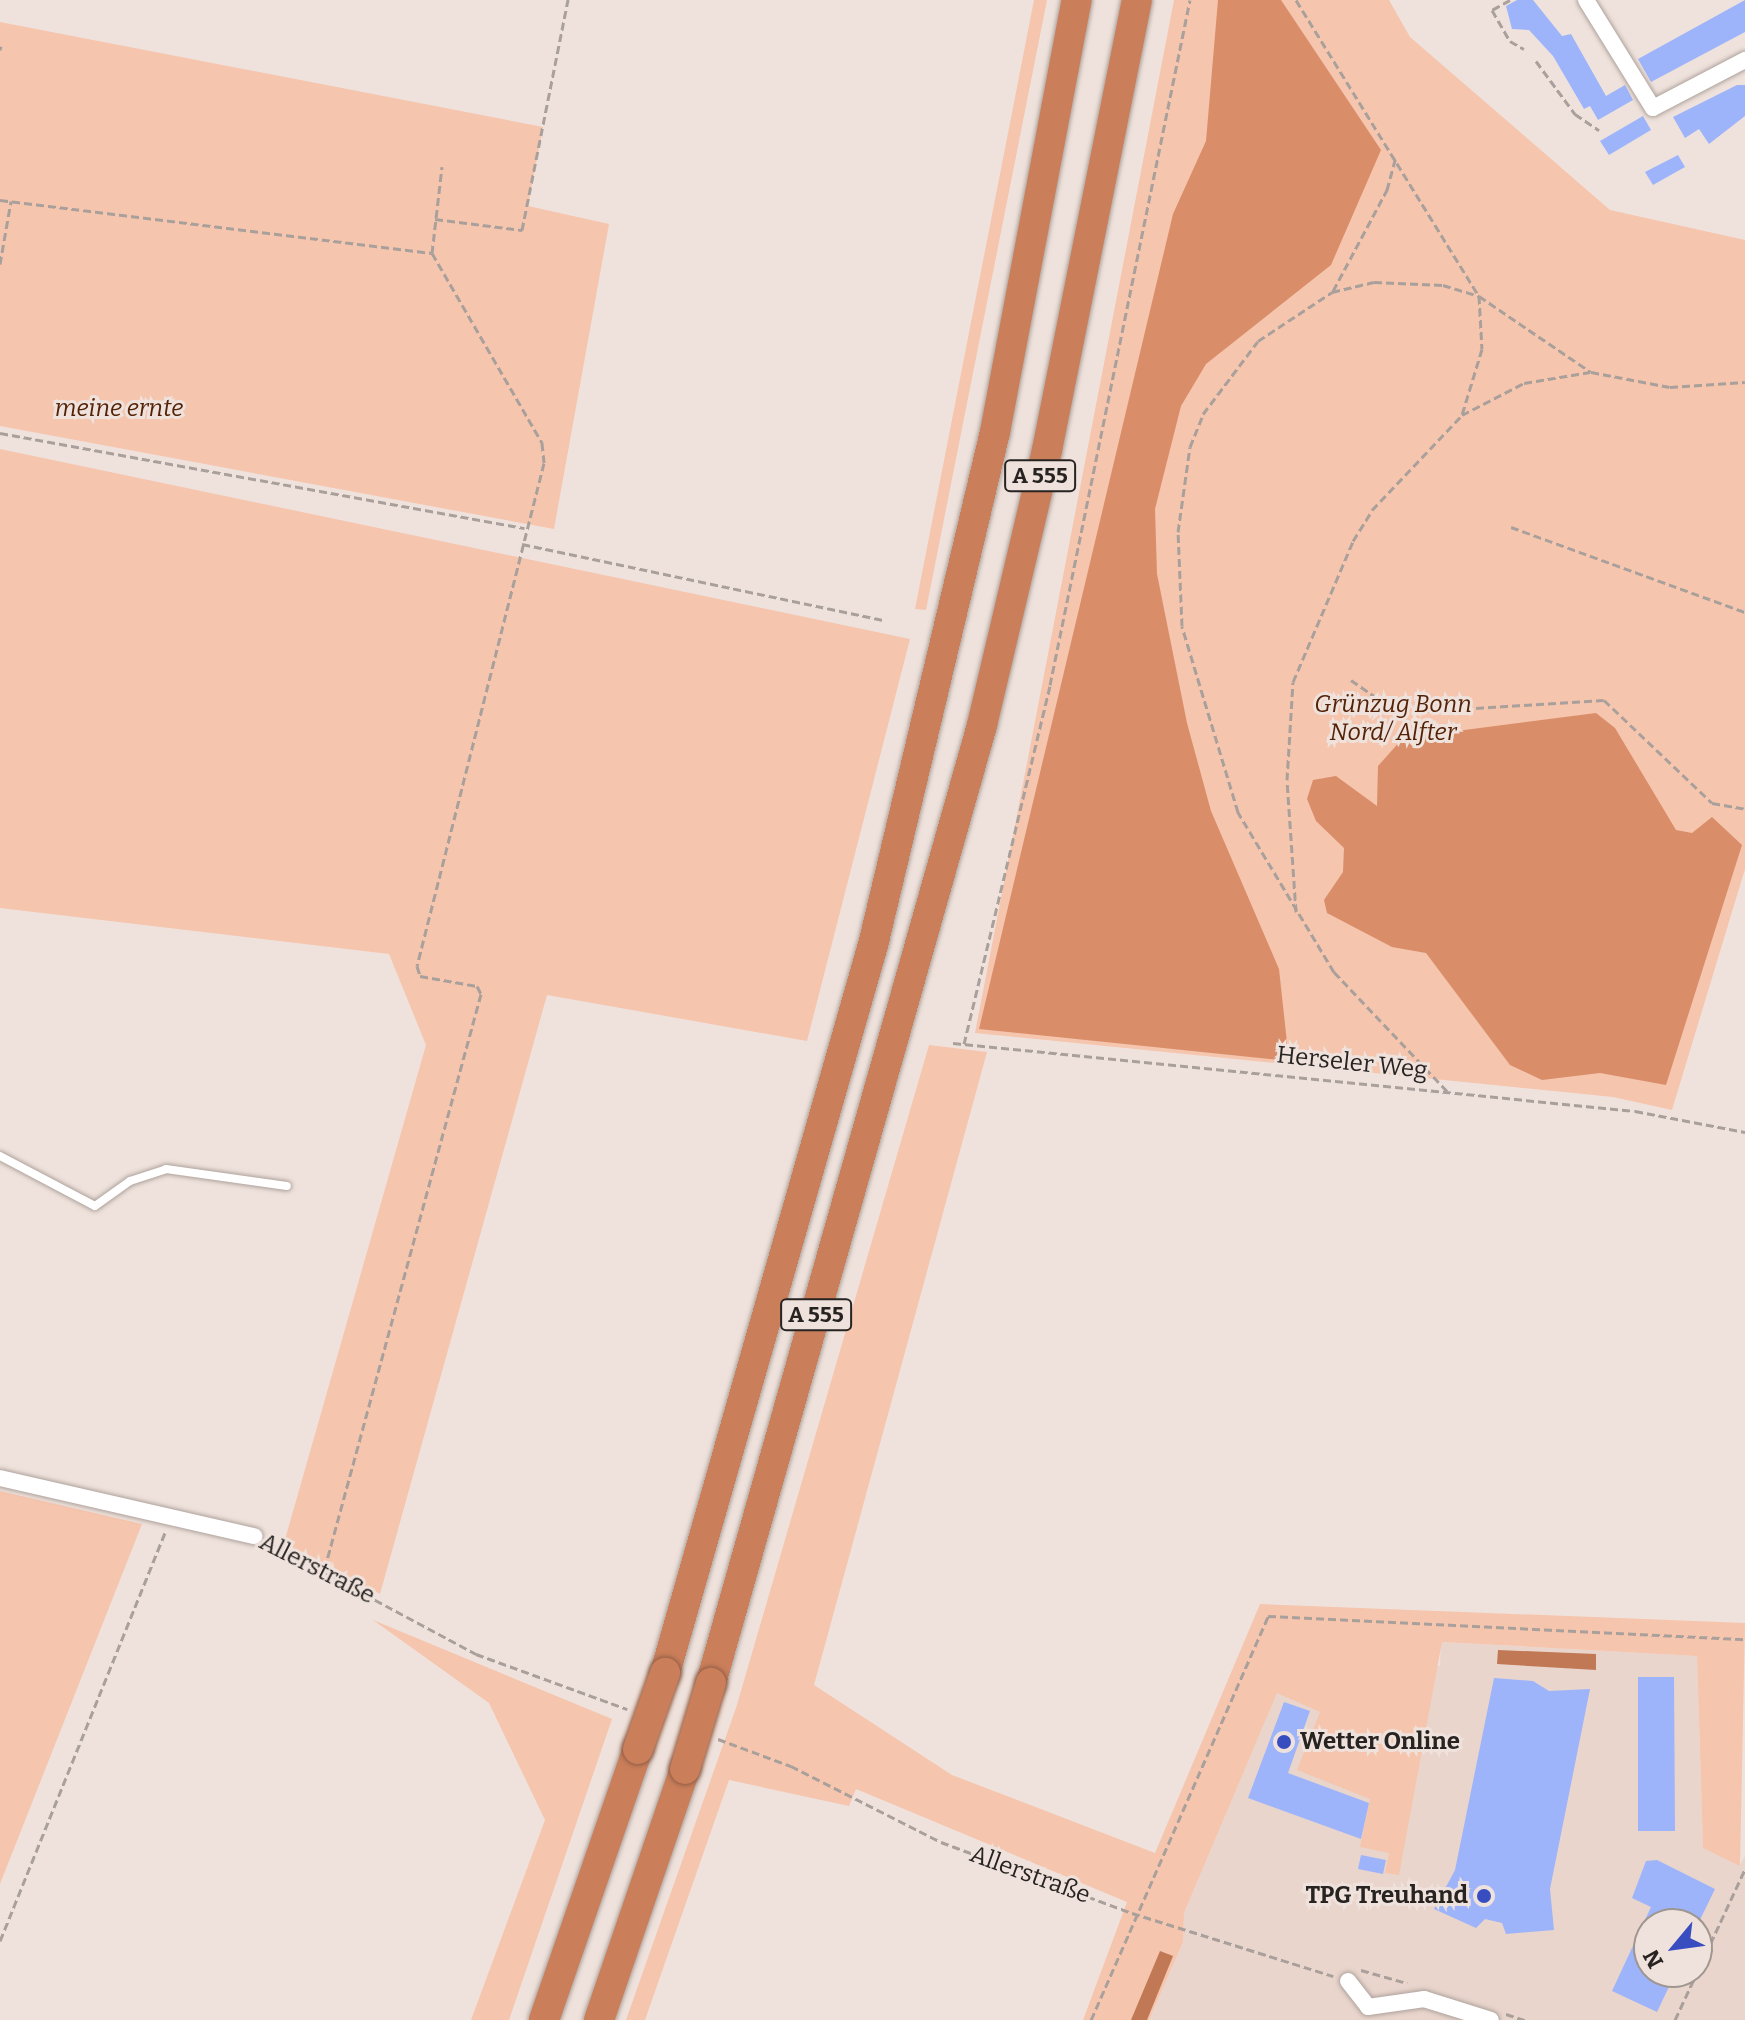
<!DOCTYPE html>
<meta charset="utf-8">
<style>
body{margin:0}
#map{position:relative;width:1745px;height:2020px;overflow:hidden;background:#efe2dc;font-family:Bitter,serif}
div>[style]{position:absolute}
.built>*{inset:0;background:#e9d5cc}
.green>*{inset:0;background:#f5c5ae}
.forest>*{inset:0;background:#d98d69}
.water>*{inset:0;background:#c17855}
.building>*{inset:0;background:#9db4fb}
.path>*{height:3px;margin-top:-1.5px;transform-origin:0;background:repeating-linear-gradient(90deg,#aaa09b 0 8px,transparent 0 12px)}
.roads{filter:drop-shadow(0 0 2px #aea29c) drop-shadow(0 0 2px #aea29c)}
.service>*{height:8px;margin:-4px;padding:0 4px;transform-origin:4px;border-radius:4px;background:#fff}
.minor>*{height:16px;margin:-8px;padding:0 8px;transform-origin:8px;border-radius:8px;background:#fff}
.motorway>*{height:30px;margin:-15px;padding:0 15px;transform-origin:15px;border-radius:15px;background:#ca7e5a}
.bridges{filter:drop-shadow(0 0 2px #915e46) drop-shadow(0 0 2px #915e46)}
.motorway-bridge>*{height:30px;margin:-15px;padding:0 15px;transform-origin:15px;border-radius:15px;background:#ca7e5a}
.dots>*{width:22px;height:22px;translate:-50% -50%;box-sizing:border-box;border:4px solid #efe2dc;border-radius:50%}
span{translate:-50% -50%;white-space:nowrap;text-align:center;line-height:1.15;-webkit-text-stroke:6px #efe2dc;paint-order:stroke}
.shield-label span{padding:2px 6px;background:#efe2dc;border:2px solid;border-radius:6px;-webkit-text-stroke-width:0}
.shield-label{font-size:22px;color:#272321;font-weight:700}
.park-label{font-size:24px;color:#532207;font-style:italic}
.street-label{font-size:24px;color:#272321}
.poi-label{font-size:24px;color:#272321;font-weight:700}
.left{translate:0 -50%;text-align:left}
.right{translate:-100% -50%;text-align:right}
.north{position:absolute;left:1633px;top:1908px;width:80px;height:80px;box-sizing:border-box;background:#efe2dc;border:2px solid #9f9691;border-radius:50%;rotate:241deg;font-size:22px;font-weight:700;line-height:32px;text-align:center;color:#272321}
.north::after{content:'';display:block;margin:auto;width:28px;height:36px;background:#384dc0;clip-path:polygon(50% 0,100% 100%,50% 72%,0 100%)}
</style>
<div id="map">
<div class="built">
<div style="clip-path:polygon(evenodd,1441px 1642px,1697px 1656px,1703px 1848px,1740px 1865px,1745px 1856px,1745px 2020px,1149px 2020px,1183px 1942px,1184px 1913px,1291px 1659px,1440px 1666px,1441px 1642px,1649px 1924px,1697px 1924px,1697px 1972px,1649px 1972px,1649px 1924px)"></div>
</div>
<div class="green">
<div style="clip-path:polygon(1034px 0,1047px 0,926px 610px,915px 609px)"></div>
<div style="clip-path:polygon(1174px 0,1389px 0,1410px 37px,1610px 210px,1745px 240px,1745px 869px,1672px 1110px,1613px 1097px,975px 1033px)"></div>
<div style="clip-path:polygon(0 22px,543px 127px,528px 206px,609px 224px,554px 529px,0 426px)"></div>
<div style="clip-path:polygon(0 449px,910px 639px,807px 1041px,547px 995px,380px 1594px,284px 1543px,426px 1045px,389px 954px,0 908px)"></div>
<div style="clip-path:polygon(929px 1045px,987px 1052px,814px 1685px,952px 1775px,1155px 1853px,1260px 1604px,1745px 1623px,1740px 1866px,1703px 1848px,1697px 1656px,1442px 1642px,1399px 1875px,1385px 1873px,1389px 1853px,1360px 1847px,1370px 1799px,1297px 1770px,1320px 1712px,1277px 1693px,1184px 1913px,1183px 1942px,1149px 2020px,1083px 2020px,1127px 1902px,856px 1789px,849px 1806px,729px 1780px,645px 2020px,626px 2020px,736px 1708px)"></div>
<div style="clip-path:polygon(0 1491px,142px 1524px,0 1884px)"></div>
<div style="clip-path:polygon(373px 1620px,612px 1719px,509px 2020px,471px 2020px,545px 1820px,489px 1703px)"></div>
</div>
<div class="forest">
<div style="clip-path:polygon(1218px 0,1281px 0,1381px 150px,1331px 265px,1206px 364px,1181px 406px,1155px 509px,1157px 574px,1187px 723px,1211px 811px,1279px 969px,1289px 1061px,979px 1029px,1173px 214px,1206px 141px)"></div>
<div style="clip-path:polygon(1596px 713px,1615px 728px,1676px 830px,1692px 833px,1712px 817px,1742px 845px,1666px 1085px,1600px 1073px,1542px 1080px,1510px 1065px,1426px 953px,1392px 947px,1327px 913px,1324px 900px,1343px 872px,1344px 848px,1316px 821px,1307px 799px,1313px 780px,1336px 776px,1377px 806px,1378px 766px,1403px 738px)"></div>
</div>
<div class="water">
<div style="clip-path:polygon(1498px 1650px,1596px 1654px,1596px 1670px,1497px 1664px)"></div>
<div style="clip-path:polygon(1160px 1951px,1173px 1956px,1147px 2020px,1131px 2020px)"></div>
</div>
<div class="building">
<div style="clip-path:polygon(1517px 0,1533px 0,1562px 36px,1571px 34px,1606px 96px,1625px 85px,1633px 100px,1598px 120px,1590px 106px,1584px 109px,1553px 56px,1529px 30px,1512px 29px,1506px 6px)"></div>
<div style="clip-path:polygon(1745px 0,1745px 32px,1651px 82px,1638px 59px)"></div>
<div style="clip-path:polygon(1737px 85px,1745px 85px,1745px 116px,1709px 144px,1699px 129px,1685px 138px,1673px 117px)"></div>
<div style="clip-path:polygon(1643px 116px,1651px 130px,1609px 155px,1600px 141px)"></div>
<div style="clip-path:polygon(1678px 155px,1685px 167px,1653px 185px,1645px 172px)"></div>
<div style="clip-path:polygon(1638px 1677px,1674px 1677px,1675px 1831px,1638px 1831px)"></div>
<div style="clip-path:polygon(1494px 1678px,1533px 1681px,1549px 1691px,1590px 1689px,1550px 1889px,1554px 1930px,1506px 1934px,1502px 1923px,1485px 1919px,1476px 1928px,1434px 1909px,1455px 1870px)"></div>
<div style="clip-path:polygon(1284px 1702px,1310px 1711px,1288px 1773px,1369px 1803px,1361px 1839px,1248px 1798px)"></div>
<div style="clip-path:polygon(1361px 1855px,1386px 1860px,1383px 1874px,1358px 1869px)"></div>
<div style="clip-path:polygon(1657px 1860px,1715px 1889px,1698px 1924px,1649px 1924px,1649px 1972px,1676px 1972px,1657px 2012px,1612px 1991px,1651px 1907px,1632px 1898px,1646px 1861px)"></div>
</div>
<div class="path">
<div style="left:1296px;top:0;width:348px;rotate:58.3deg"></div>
<div style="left:1479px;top:296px;width:53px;rotate:86.8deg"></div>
<div style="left:1482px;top:349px;width:69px;rotate:106.9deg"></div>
<div style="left:1510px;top:0;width:21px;rotate:151deg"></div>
<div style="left:1492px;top:10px;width:36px;rotate:60deg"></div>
<div style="left:1510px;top:41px;width:16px;rotate:30deg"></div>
<div style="left:0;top:50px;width:4px;rotate:-76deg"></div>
<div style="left:1536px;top:61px;width:66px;rotate:53.7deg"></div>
<div style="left:1575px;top:114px;width:29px;rotate:34deg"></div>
<div style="left:0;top:200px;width:435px;rotate:7deg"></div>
<div style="left:432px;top:253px;width:220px;rotate:59.9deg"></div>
<div style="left:542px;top:443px;width:20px;rotate:84deg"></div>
<div style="left:544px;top:463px;width:519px;rotate:104.17deg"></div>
<div style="left:417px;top:966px;width:10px;rotate:73deg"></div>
<div style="left:420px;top:976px;width:58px;rotate:10deg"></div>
<div style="left:477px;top:986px;width:9px;rotate:63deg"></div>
<div style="left:481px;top:994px;width:598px;rotate:105.22deg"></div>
<div style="left:435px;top:219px;width:88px;rotate:7.2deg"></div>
<div style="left:522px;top:230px;width:235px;rotate:-78.7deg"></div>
<div style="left:432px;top:253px;width:87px;rotate:-83.4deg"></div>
<div style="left:0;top:264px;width:64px;rotate:-80.1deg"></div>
<div style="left:1333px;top:291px;width:115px;rotate:-61.9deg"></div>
<div style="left:1387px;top:190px;width:34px;rotate:-75deg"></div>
<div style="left:0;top:433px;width:533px;rotate:10.28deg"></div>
<div style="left:1511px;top:527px;width:249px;rotate:20deg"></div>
<div style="left:522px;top:544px;width:369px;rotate:11.9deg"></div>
<div style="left:1351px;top:680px;width:47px;rotate:34.7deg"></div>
<div style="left:1390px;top:707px;width:38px;rotate:6deg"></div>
<div style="left:1428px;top:711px;width:176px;rotate:-3.6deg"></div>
<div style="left:1604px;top:700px;width:149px;rotate:43.6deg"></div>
<div style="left:1712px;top:803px;width:34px;rotate:10deg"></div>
<div style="left:1296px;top:912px;width:132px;rotate:-93.9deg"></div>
<div style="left:1287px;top:780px;width:98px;rotate:-86.5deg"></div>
<div style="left:1293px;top:682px;width:153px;rotate:-66.9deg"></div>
<div style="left:1353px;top:541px;width:36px;rotate:-58deg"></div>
<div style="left:1372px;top:510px;width:131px;rotate:-46.5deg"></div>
<div style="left:1462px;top:415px;width:70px;rotate:-27.3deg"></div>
<div style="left:1524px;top:383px;width:67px;rotate:-9.5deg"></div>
<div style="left:953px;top:1043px;width:685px;rotate:5.69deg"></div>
<div style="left:1635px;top:1111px;width:112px;rotate:10.8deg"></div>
<div style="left:964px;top:1044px;width:369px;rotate:-76.5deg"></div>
<div style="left:1050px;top:685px;width:699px;rotate:-78.45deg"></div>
<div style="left:1447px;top:1091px;width:164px;rotate:-133.5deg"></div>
<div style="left:1334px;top:972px;width:187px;rotate:-121deg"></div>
<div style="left:1238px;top:812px;width:194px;rotate:-106.8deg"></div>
<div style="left:1182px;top:626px;width:94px;rotate:-92.4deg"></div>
<div style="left:1178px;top:532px;width:86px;rotate:-82deg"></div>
<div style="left:1190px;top:447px;width:35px;rotate:-68deg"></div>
<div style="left:1203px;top:414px;width:91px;rotate:-53deg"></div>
<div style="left:1258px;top:341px;width:89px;rotate:-33.5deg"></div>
<div style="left:1332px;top:292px;width:43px;rotate:-13.4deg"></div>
<div style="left:1374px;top:282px;width:69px;rotate:2.5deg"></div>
<div style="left:1443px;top:285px;width:38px;rotate:17deg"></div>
<div style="left:1479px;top:296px;width:135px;rotate:34.2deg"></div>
<div style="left:1591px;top:372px;width:80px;rotate:10.8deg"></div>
<div style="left:1670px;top:387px;width:75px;rotate:-3.8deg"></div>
<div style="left:269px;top:1543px;width:235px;rotate:28.2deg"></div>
<div style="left:476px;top:1654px;width:161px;rotate:20deg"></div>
<div style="left:718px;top:1739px;width:78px;rotate:20.3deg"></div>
<div style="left:791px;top:1766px;width:168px;rotate:26.9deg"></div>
<div style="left:941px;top:1842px;width:204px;rotate:20.4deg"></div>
<div style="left:1132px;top:1913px;width:211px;rotate:17.4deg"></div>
<div style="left:0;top:1941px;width:441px;rotate:-68deg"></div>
<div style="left:1361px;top:1970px;width:48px;rotate:15.8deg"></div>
<div style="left:1506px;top:2014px;width:20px;rotate:18deg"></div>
<div style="left:1091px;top:2020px;width:441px;rotate:-66.3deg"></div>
<div style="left:1268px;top:1616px;width:478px;rotate:2.8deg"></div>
<div style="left:1675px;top:2020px;width:166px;rotate:-65.1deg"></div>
</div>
<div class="roads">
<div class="service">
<div style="left:0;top:1156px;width:107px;rotate:27.8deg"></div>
<div style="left:95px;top:1206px;width:43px;rotate:-35.5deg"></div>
<div style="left:130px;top:1181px;width:38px;rotate:-18deg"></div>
<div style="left:166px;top:1169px;width:122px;rotate:8deg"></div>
</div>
<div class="minor">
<div style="left:1586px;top:0;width:127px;rotate:58.2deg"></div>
<div style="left:1653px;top:108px;width:104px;rotate:-27.6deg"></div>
<div style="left:0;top:1478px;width:261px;rotate:12.9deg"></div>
<div style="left:1348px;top:1981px;width:33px;rotate:52deg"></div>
<div style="left:1368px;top:2007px;width:57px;rotate:-8.1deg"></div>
<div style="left:1424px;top:1999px;width:70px;rotate:17.4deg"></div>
</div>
<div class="motorway">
<div style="left:665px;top:1673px;width:761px;rotate:-74.06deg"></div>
<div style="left:874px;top:941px;width:523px;rotate:-76.63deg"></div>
<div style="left:995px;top:432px;width:440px;rotate:-79.3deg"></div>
<div style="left:711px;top:1683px;width:996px;rotate:-74.2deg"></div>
<div style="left:982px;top:725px;width:283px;rotate:-76.7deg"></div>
<div style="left:1047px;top:450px;width:459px;rotate:-78.7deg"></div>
<div style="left:544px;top:2020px;width:287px;rotate:-70.9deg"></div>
<div style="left:599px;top:2020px;width:265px;rotate:-71.1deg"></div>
</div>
</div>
<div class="bridges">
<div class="motorway-bridge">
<div style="left:638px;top:1749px;width:81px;rotate:-70.4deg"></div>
<div style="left:685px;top:1769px;width:90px;rotate:-73.2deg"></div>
</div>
</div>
<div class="dots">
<div style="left:1284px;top:1742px;background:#384dc0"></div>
<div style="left:1484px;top:1896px;background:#384dc0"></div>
</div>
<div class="shield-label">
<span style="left:1040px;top:476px">A 555</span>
<span style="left:816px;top:1315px">A 555</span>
</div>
<div class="park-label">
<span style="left:119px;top:409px">meine ernte</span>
<span style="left:1393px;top:719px">Grünzug Bonn<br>Nord/ Alfter</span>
</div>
<div class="street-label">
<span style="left:1352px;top:1063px;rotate:6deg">Herseler Weg</span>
<span style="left:317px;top:1569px;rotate:27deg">Allerstraße</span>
<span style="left:1030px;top:1875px;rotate:20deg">Allerstraße</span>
</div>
<div class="poi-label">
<span class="left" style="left:1300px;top:1742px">Wetter Online</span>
<span class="right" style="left:1468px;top:1896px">TPG Treuhand</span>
</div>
<div class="north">N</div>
</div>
